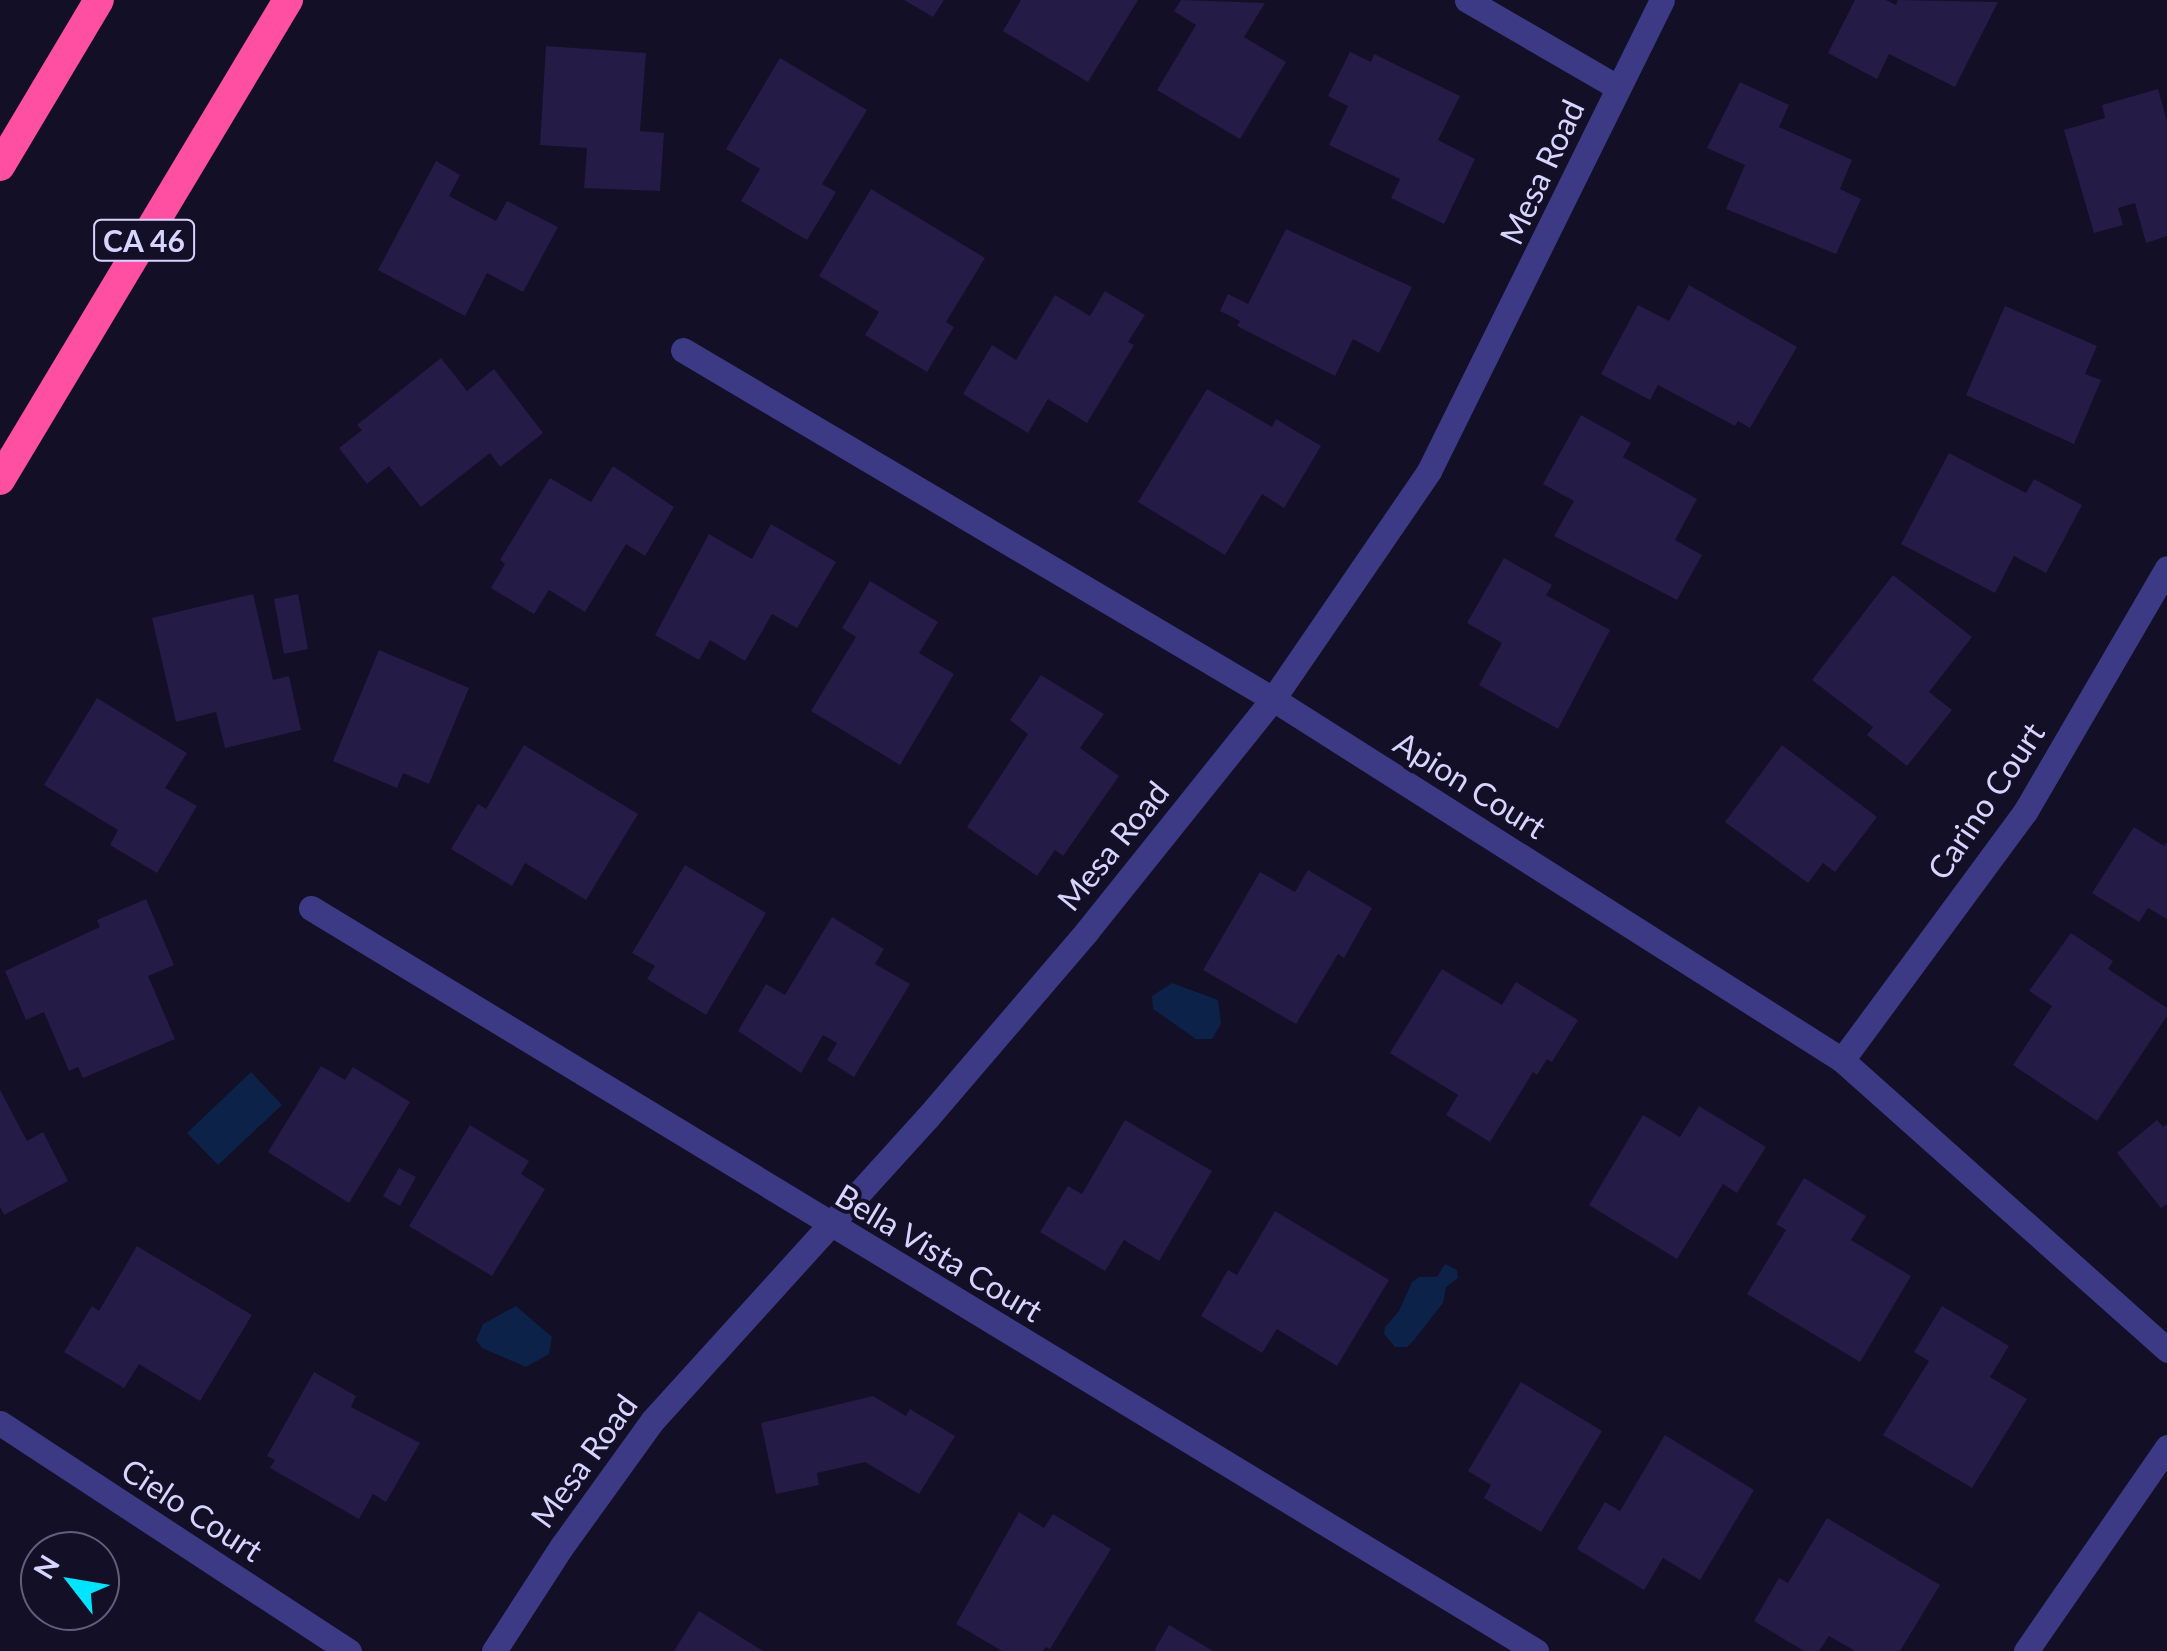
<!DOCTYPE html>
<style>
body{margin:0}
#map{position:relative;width:2167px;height:1651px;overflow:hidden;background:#130f26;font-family:Lato,sans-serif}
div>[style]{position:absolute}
.water>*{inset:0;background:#0c2248}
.building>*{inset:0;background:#241b47}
.minor>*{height:25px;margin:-12.5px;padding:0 12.5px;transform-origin:12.5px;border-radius:12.5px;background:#3d3a85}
.highway>*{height:30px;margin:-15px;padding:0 15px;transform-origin:15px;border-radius:15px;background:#ff4fa3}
span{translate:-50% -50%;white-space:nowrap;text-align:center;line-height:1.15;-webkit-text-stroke:8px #130f26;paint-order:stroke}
.shield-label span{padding:2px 8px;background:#130f26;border:2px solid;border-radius:8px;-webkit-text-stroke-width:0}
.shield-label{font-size:30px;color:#d9d4ff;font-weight:700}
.street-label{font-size:32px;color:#d9d4ff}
.north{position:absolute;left:20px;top:1531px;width:100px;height:100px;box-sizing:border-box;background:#130f26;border:2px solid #625e7d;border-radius:50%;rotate:301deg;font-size:28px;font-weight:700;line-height:40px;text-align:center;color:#d9d4ff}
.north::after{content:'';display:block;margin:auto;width:35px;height:45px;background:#00e5ff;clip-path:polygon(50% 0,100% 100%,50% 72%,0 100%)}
</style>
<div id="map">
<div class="water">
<div style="clip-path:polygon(1172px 983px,1218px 1000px,1221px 1024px,1212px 1039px,1196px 1039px,1153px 1009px,1152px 996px)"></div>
<div style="clip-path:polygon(251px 1072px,282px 1105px,218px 1165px,187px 1133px)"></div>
<div style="clip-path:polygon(1445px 1264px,1457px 1270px,1458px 1278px,1446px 1287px,1443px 1303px,1414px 1340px,1407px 1347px,1395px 1347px,1384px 1334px,1385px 1327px,1399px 1311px,1412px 1282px,1419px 1277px,1437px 1277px)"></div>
<div style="clip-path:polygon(516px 1306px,552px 1337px,549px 1354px,526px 1367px,482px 1348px,476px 1340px,483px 1324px)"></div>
</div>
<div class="building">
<div style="clip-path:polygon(904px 0,944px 0,933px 17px)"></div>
<div style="clip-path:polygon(1021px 0,1138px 0,1088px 82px,1003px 31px)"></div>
<div style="clip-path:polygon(1181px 0,1265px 3px,1244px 37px,1286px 62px,1240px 139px,1157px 90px,1196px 25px,1174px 11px)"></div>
<div style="clip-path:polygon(1855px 0,1886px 0,1896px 5px,1898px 0,1998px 2px,1955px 87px,1889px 54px,1877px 79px,1828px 53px)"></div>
<div style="clip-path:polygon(546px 46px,646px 53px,640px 131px,664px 133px,660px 191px,584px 188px,587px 148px,540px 145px)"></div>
<div style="clip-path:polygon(1350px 52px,1371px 62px,1374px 54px,1460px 96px,1438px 140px,1475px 159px,1444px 224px,1391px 198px,1400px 179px,1329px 145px,1348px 106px,1328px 96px)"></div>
<div style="clip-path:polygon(780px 58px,867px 110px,822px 184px,836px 192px,807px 240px,741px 201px,760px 169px,726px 149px)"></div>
<div style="clip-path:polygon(1740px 82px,1789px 105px,1779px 127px,1852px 160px,1840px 189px,1861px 199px,1836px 254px,1726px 209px,1745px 165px,1707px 148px)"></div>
<div style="clip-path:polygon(2158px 89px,2167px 121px,2167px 236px,2146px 243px,2135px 203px,2118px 208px,2123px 225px,2094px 233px,2064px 130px,2105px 118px,2102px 105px)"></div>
<div style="clip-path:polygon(436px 161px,460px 175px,449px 196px,496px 221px,507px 201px,558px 227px,523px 292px,487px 273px,465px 316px,378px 270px)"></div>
<div style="clip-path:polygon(871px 189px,985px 258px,946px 322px,954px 327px,927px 372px,865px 335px,879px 312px,819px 276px)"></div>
<div style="clip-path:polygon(1286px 229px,1412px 287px,1379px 353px,1353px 339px,1335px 376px,1237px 326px,1240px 321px,1220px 311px,1228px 294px,1248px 304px)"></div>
<div style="clip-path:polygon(1689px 285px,1797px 347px,1750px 428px,1738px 421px,1735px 426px,1658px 385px,1650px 400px,1601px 374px,1638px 305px,1669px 321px)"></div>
<div style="clip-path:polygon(1105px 291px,1145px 315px,1128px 342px,1134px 345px,1087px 423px,1048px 399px,1028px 433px,963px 394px,992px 345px,1016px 360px,1055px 295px,1090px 316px)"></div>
<div style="clip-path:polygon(2005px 306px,2097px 346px,2085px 374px,2101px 380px,2074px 444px,1966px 395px)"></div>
<div style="clip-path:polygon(441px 358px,467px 391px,494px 369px,543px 433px,500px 467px,490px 453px,421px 507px,389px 466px,367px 484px,339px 448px,362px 430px,357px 425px)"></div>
<div style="clip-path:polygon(1207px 389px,1272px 427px,1276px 419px,1321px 446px,1284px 508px,1262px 494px,1225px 555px,1138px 502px)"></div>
<div style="clip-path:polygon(1581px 415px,1631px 443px,1623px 457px,1697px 499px,1675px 540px,1702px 555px,1677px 600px,1554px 536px,1574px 501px,1543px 484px)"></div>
<div style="clip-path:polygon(1949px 453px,2026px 493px,2034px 479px,2082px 505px,2046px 573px,2014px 556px,1995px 593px,1901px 544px)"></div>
<div style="clip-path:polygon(613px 466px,674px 507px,645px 556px,626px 544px,585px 612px,549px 590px,534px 614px,491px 588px,505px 564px,500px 560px,550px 478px,591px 502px)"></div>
<div style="clip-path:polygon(771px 524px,836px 562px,797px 628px,772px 614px,745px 661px,710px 640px,699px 660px,655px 635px,709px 534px,752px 559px)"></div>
<div style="clip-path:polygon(1504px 558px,1552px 585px,1546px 595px,1610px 630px,1558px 729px,1479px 685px,1502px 643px,1467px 623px)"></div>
<div style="clip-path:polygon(1893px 575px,1972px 637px,1929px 692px,1952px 710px,1907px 766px,1867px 735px,1873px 727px,1812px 680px)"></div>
<div style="clip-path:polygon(870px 581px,938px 622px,919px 653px,954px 674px,900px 765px,811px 711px,856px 637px,842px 628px)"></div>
<div style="clip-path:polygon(253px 594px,273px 680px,289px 676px,301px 730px,225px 748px,216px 712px,176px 722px,152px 618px)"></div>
<div style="clip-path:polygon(298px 594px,308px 649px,284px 654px,274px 599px)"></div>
<div style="clip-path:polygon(379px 650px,469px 688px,429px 784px,403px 773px,397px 788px,333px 761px)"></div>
<div style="clip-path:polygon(1041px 675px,1104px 714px,1080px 748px,1119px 776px,1063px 856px,1055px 850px,1037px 876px,967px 827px,1028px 734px,1010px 720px)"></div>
<div style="clip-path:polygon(97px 698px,187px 753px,165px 788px,197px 806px,157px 873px,110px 845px,118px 830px,44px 785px)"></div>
<div style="clip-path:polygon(524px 745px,638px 814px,586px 900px,525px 863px,512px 886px,451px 849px,478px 804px,486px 809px)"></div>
<div style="clip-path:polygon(1782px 745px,1877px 817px,1835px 872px,1823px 863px,1808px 883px,1725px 822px)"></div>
<div style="clip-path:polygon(2134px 827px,2164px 846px,2167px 842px,2167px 919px,2148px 908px,2139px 922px,2092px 893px)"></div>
<div style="clip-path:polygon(685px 865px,766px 913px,706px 1015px,647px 979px,655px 966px,632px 953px)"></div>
<div style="clip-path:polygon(1308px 870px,1372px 908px,1344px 958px,1338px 954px,1296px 1024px,1203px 970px,1260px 872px,1295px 892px)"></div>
<div style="clip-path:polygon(146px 899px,174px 965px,148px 976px,175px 1039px,83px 1078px,78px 1067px,69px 1071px,44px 1012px,26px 1020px,5px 971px,100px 927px,97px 920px)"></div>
<div style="clip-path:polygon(832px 917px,884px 949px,875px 964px,910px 984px,854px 1077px,827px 1060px,837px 1043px,823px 1035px,801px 1073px,738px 1031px,766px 984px,785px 995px)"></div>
<div style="clip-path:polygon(2071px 933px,2113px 961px,2108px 969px,2167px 1008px,2167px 1016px,2097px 1121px,2013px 1065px,2052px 1006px,2029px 991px)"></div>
<div style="clip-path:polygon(1442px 969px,1502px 1005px,1516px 982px,1578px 1020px,1552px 1062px,1547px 1059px,1537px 1075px,1533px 1072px,1490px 1142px,1446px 1115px,1458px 1095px,1390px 1053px)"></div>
<div style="clip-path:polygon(321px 1066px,345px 1080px,353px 1067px,410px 1102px,349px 1203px,268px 1152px)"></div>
<div style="clip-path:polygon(0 1090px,27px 1141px,43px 1132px,68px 1181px,4px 1215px,0 1207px)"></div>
<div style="clip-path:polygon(1699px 1106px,1766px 1147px,1737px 1193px,1723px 1184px,1677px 1259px,1589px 1205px,1643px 1115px,1680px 1137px)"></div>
<div style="clip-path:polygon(1125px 1120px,1212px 1171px,1159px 1261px,1124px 1240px,1105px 1271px,1040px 1232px,1068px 1186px,1082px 1194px)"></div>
<div style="clip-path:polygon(2157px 1120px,2163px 1127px,2167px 1124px,2167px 1204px,2161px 1208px,2117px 1153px)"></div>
<div style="clip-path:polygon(470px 1125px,529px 1161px,521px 1174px,545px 1189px,492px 1276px,409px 1226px)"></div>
<div style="clip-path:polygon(399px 1168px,416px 1177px,400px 1206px,383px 1196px)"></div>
<div style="clip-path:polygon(1804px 1178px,1866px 1216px,1851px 1240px,1911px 1276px,1860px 1362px,1747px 1294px,1786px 1230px,1776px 1224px)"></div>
<div style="clip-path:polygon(1275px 1211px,1389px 1280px,1337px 1366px,1277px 1329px,1262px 1353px,1201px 1316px,1228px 1270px,1237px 1275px)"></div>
<div style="clip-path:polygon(137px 1246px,252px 1315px,200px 1401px,139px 1364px,124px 1388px,64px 1352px,92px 1306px,99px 1311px)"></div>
<div style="clip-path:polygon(1942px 1306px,2009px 1346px,1990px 1377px,2027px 1399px,1972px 1488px,1883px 1435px,1929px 1361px,1914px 1352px)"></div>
<div style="clip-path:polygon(314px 1372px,356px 1396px,351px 1407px,420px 1443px,386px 1502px,373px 1494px,359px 1519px,270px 1468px,275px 1460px,267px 1456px)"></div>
<div style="clip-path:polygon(1521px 1382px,1602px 1431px,1541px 1532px,1484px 1498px,1491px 1485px,1468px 1471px)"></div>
<div style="clip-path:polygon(873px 1396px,906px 1416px,910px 1409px,955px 1436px,919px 1494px,865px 1462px,817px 1473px,819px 1485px,776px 1494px,761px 1423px)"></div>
<div style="clip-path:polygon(1665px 1435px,1754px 1490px,1700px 1580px,1663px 1558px,1644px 1590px,1577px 1549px,1605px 1502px,1620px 1511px)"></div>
<div style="clip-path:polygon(1019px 1512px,1044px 1528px,1053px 1514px,1111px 1549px,1050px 1649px,1046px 1647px,1043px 1651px,1002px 1651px,956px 1624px)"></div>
<div style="clip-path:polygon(1827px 1518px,1940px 1585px,1900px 1651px,1855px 1651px,1829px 1636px,1819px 1651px,1804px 1651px,1754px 1621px,1779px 1578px,1788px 1583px)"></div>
<div style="clip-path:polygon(699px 1611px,763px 1651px,674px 1651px)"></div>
<div style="clip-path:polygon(1169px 1625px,1213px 1651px,1154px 1651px)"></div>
</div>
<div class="minor">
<div style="left:1467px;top:0;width:173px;rotate:30.1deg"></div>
<div style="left:683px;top:350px;width:685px;rotate:30.61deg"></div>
<div style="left:1273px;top:699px;width:674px;rotate:32.39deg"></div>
<div style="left:1842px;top:1060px;width:436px;rotate:41.7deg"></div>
<div style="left:311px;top:908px;width:1433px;rotate:31.24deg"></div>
<div style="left:1842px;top:1060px;width:308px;rotate:-53.6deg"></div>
<div style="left:2025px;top:812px;width:282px;rotate:-59.8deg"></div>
<div style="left:0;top:1423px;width:417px;rotate:33.2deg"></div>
<div style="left:494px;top:1651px;width:125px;rotate:-57.1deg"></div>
<div style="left:562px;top:1546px;width:155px;rotate:-54.2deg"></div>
<div style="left:653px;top:1420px;width:408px;rotate:-47.8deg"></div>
<div style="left:927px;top:1118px;width:246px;rotate:-49.4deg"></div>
<div style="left:1087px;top:931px;width:297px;rotate:-51.3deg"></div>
<div style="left:1273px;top:699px;width:276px;rotate:-55.6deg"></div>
<div style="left:1429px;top:471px;width:525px;rotate:-63.68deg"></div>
<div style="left:2026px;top:1651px;width:248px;rotate:-55.3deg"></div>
</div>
<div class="highway">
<div style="left:0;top:166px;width:193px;rotate:-59.2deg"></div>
<div style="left:0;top:480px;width:560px;rotate:-59.04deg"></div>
</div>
<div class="shield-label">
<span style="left:144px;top:240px">CA 46</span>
</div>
<div class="street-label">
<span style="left:1542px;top:172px;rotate:-65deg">Mesa Road</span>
<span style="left:1470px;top:785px;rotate:32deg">Apion Court</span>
<span style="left:1986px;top:801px;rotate:-56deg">Carino Court</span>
<span style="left:1113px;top:846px;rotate:-51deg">Mesa Road</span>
<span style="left:939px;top:1253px;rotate:31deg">Bella Vista Court</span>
<span style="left:584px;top:1461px;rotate:-54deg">Mesa Road</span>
<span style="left:192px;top:1510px;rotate:33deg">Cielo Court</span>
</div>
<div class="north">N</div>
</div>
